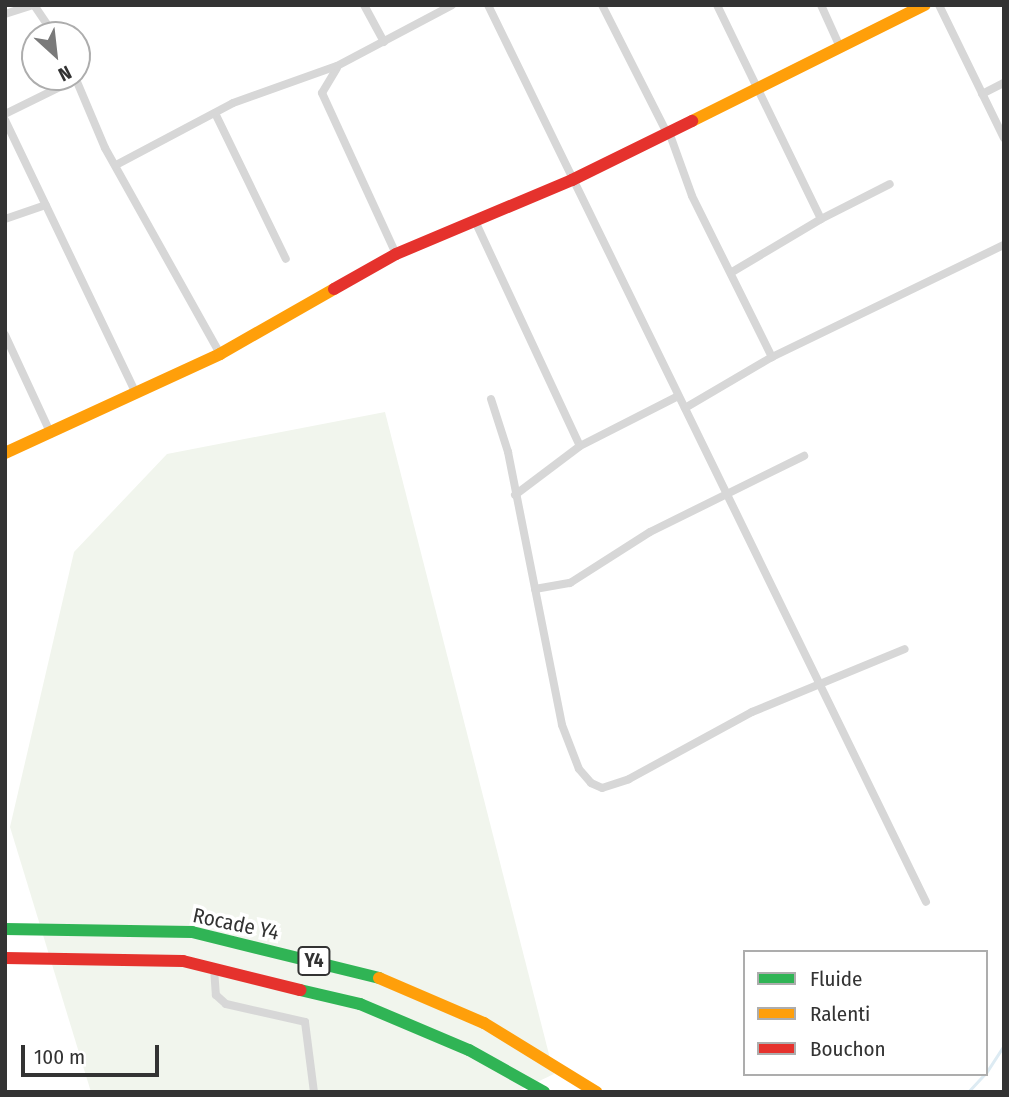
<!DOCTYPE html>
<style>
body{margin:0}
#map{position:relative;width:1009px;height:1097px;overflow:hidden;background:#fff;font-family:"Fira Sans Condensed",sans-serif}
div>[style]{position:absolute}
.green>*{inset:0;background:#f1f5ed}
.stream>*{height:2.5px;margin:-1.25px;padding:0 1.25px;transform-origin:1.25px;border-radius:1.25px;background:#ddebf3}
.street>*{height:8px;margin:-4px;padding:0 4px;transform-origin:4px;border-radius:4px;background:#d7d7d7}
.fast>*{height:12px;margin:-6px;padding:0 6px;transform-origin:6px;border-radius:6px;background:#30b455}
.slow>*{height:12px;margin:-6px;padding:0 6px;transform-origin:6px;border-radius:6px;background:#ff9f0a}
.jam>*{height:12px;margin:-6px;padding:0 6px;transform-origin:6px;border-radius:6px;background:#e5322d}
span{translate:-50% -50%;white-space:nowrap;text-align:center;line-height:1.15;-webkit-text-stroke:7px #fff;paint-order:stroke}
.shield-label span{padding:2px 5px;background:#fff;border:2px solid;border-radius:5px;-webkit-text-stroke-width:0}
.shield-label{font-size:19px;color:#333;font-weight:700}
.street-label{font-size:21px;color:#333}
.frame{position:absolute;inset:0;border:7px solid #333;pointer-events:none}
.legend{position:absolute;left:743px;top:950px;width:245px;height:126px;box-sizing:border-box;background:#fff;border:2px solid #adadad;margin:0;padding:9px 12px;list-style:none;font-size:21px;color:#333}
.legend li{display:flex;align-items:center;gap:14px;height:35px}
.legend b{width:35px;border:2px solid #adadad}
.north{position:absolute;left:21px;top:21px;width:70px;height:70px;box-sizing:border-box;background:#fff;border:2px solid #adadad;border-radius:50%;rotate:153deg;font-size:19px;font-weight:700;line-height:28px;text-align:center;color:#333}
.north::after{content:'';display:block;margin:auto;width:24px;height:32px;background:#7a7a7a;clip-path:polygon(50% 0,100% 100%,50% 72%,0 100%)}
.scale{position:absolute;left:21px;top:1045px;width:138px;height:32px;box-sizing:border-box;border:4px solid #333;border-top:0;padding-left:9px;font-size:21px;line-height:24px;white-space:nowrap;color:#333;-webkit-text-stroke:5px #fff;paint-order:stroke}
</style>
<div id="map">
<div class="green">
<div style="clip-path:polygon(385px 412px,554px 1074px,516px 1092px,91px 1092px,10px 827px,74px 552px,167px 454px)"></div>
</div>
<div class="stream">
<div style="left:986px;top:1073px;width:33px;rotate:-57deg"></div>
<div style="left:968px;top:1092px;width:25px;rotate:-47deg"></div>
</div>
<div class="street">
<div style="left:34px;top:5px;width:36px;rotate:56deg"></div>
<div style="left:364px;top:5px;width:42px;rotate:61.6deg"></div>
<div style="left:488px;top:5px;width:998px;rotate:63.97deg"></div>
<div style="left:602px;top:5px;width:144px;rotate:63.1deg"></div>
<div style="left:717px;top:5px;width:238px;rotate:64.1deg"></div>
<div style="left:821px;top:219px;width:104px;rotate:149.2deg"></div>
<div style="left:821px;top:5px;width:46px;rotate:65.7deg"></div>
<div style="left:939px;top:5px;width:148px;rotate:64deg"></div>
<div style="left:5px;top:14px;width:28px;rotate:-18deg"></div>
<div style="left:337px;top:68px;width:29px;rotate:121deg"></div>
<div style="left:322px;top:93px;width:177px;rotate:65.3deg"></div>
<div style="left:75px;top:77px;width:77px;rotate:67.1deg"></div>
<div style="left:105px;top:148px;width:236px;rotate:60.8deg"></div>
<div style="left:982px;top:94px;width:25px;rotate:-27deg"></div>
<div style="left:215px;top:113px;width:162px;rotate:64.1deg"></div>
<div style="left:5px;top:114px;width:79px;rotate:-26.2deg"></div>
<div style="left:5px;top:120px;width:298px;rotate:64.4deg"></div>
<div style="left:669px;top:132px;width:68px;rotate:70.2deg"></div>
<div style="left:692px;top:196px;width:180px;rotate:63.6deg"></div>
<div style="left:116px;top:165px;width:132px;rotate:-27.9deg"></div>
<div style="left:233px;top:103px;width:110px;rotate:-19.6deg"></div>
<div style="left:337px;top:66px;width:130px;rotate:-27.9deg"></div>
<div style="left:5px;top:219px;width:43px;rotate:-18.9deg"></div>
<div style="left:821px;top:219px;width:77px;rotate:-26.9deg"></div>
<div style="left:475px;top:221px;width:248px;rotate:65deg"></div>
<div style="left:5px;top:335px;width:109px;rotate:65.1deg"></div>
<div style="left:491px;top:399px;width:56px;rotate:72.2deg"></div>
<div style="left:508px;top:452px;width:278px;rotate:78.8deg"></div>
<div style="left:562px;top:725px;width:47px;rotate:68.9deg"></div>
<div style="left:579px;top:769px;width:18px;rotate:49deg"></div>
<div style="left:591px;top:783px;width:12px;rotate:24deg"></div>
<div style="left:602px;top:788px;width:28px;rotate:-18deg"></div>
<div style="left:629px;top:779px;width:140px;rotate:-28.6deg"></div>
<div style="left:752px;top:712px;width:165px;rotate:-22.4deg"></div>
<div style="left:685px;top:408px;width:101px;rotate:-30.4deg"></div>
<div style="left:772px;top:357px;width:258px;rotate:-25.8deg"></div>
<div style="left:515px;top:495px;width:81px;rotate:-37deg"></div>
<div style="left:580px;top:446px;width:110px;rotate:-27deg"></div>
<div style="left:535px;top:589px;width:36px;rotate:-10deg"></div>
<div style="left:570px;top:583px;width:95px;rotate:-32.5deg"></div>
<div style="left:650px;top:532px;width:172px;rotate:-26.3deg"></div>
<div style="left:214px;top:968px;width:27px;rotate:86deg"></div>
<div style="left:216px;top:995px;width:13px;rotate:42deg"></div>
<div style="left:226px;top:1004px;width:81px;rotate:12.8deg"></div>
<div style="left:305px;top:1022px;width:71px;rotate:82.7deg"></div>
</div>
<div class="fast">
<div style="left:5px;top:929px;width:187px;rotate:0.9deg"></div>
<div style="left:192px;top:932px;width:193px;rotate:13.8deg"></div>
<div style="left:300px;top:990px;width:62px;rotate:13.1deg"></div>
<div style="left:360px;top:1004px;width:118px;rotate:22.9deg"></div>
<div style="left:469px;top:1050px;width:86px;rotate:29.2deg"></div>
</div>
<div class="slow">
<div style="left:692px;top:121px;width:260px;rotate:-26.5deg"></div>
<div style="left:5px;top:453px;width:237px;rotate:-24.7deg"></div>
<div style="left:220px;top:354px;width:131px;rotate:-29.7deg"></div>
<div style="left:379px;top:978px;width:114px;rotate:23.2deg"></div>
<div style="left:484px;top:1023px;width:132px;rotate:31.6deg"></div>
</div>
<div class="jam">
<div style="left:334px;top:289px;width:71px;rotate:-29.4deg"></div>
<div style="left:396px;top:254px;width:191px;rotate:-22.8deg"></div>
<div style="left:572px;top:180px;width:134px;rotate:-26.2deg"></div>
<div style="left:5px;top:958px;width:178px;rotate:1deg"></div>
<div style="left:183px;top:961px;width:121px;rotate:13.9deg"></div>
</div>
<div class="shield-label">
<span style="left:314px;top:961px">Y4</span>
</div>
<div class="street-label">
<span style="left:236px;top:924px;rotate:12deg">Rocade Y4</span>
</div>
<div class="frame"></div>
<ul class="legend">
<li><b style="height:9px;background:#30b455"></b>Fluide</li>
<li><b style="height:9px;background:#ff9f0a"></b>Ralenti</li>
<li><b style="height:9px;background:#e5322d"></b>Bouchon</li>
</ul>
<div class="north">N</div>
<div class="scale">100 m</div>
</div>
